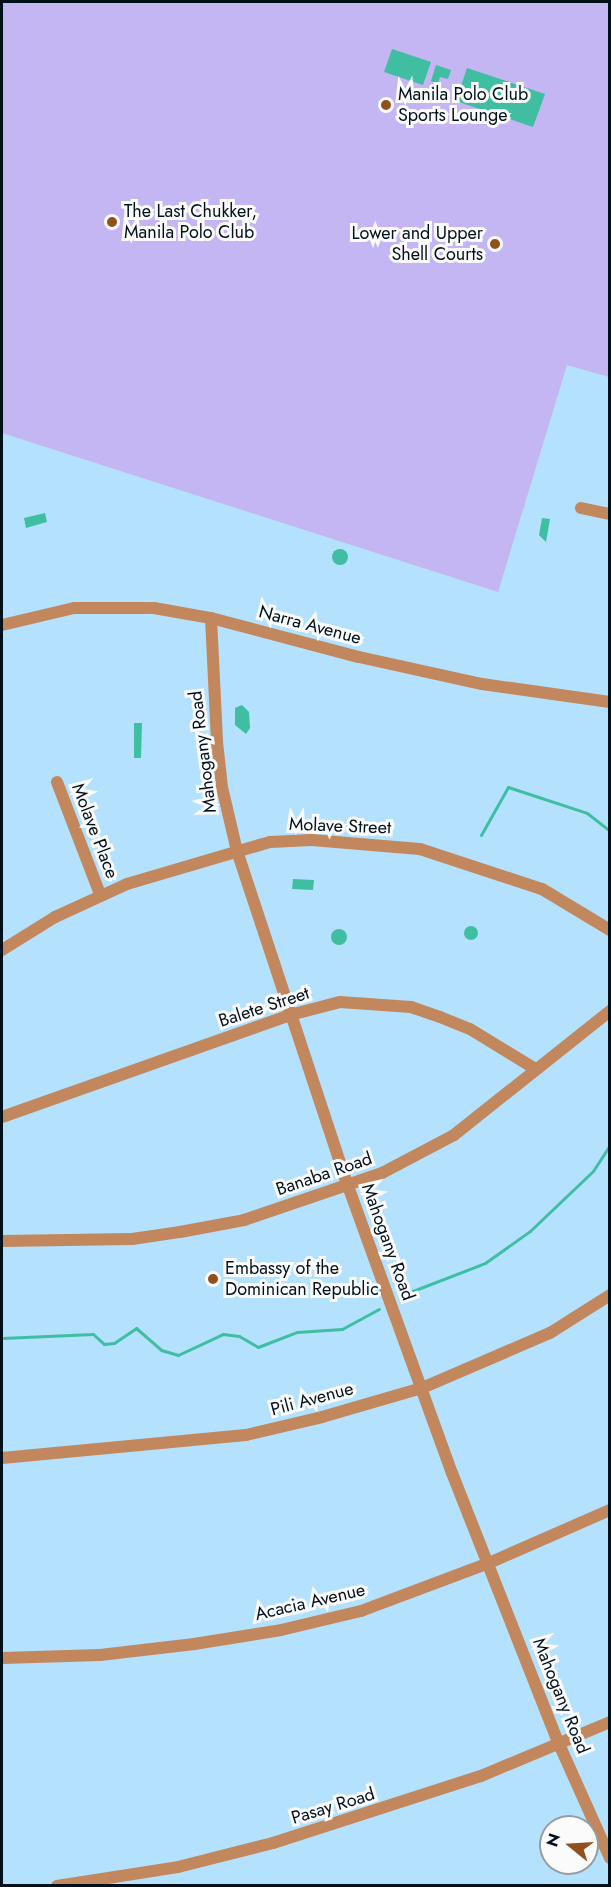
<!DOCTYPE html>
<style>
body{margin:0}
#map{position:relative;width:611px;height:1887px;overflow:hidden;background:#b4e1fd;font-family:Jost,sans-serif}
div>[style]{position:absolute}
.green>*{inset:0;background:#c4b5f3}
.water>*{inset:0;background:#40bea2}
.round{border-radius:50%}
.stream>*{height:3px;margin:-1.5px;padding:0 1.5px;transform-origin:1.5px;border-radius:1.5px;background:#40bea2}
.minor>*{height:12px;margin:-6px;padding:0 6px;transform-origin:6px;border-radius:6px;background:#c2875d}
.dots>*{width:16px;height:16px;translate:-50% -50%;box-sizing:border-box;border:3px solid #fbfbfb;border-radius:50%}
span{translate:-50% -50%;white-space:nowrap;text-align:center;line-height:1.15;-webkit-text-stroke:6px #fbfbfb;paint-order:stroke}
.poi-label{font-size:18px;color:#00111c}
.left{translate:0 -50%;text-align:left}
.right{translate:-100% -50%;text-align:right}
.street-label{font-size:18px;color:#00111c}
.frame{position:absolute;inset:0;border:3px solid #00111c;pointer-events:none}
.north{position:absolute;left:539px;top:1815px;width:60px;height:60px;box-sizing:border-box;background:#fbfbfb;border:2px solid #979da2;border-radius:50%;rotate:288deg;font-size:16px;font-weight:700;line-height:24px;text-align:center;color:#00111c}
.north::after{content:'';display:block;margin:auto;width:21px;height:27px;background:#92511c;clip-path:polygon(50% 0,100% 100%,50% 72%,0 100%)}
</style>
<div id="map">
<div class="green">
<div style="clip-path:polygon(2px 2px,609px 2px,609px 377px,567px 365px,498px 592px,2px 433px)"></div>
</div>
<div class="water">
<div style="clip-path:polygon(392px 49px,431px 62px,423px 85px,384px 72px)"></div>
<div style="clip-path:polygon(436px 65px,451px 70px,448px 79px,440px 77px,438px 84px,431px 81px)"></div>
<div style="clip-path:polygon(467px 68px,545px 94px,533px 127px,456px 101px)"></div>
<div style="clip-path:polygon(45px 513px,47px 522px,26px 528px,24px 518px)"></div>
<div style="clip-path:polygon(542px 518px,550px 519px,546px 542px,539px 535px)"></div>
<div class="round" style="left:332px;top:549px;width:16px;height:16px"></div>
<div style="clip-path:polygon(242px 705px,249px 712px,250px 728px,246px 734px,235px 725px,235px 708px)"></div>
<div style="clip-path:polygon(134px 723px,142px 723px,141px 758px,134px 758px)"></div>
<div style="clip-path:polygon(293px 879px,314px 880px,313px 890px,292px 889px)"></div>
<div class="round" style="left:464px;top:926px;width:14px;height:14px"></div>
<div class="round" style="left:331px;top:929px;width:16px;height:16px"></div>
</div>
<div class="stream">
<div style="left:481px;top:835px;width:55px;rotate:-60.6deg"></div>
<div style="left:508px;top:787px;width:83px;rotate:18.2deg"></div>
<div style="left:587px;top:813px;width:29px;rotate:38deg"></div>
<div style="left:410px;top:1292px;width:80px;rotate:-21.1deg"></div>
<div style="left:485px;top:1263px;width:55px;rotate:-35.4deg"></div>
<div style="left:530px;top:1231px;width:87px;rotate:-43.6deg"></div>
<div style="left:593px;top:1171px;width:31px;rotate:-57deg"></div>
<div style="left:2px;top:1338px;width:91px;rotate:-2.5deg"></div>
<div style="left:93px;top:1334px;width:15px;rotate:42deg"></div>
<div style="left:104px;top:1344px;width:10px;rotate:-6deg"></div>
<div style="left:114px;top:1343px;width:27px;rotate:-34deg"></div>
<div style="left:136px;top:1328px;width:33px;rotate:41deg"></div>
<div style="left:161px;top:1350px;width:18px;rotate:16deg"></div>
<div style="left:178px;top:1355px;width:50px;rotate:-25deg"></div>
<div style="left:223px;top:1334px;width:16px;rotate:7deg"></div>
<div style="left:239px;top:1336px;width:22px;rotate:30deg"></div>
<div style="left:258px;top:1347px;width:42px;rotate:-21deg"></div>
<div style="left:297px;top:1332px;width:45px;rotate:-3.8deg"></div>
<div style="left:342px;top:1329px;width:42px;rotate:-28.4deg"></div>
</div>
<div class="minor">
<div style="left:581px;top:508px;width:30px;rotate:12deg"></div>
<div style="left:211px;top:618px;width:124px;rotate:87.2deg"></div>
<div style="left:217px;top:742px;width:45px;rotate:83.7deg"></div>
<div style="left:222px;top:787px;width:66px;rotate:76.8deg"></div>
<div style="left:237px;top:851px;width:353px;rotate:71.7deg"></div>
<div style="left:348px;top:1186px;width:305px;rotate:70.1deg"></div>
<div style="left:452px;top:1473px;width:291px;rotate:68.5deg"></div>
<div style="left:559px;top:1744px;width:125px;rotate:65.9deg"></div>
<div style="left:2px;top:625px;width:74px;rotate:-13.3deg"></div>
<div style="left:74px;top:608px;width:80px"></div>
<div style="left:154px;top:608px;width:58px;rotate:10deg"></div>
<div style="left:211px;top:618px;width:153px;rotate:14.8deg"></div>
<div style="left:359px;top:657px;width:126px;rotate:12.4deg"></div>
<div style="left:482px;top:684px;width:129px;rotate:8deg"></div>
<div style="left:57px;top:782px;width:120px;rotate:69deg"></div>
<div style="left:2px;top:950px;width:62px;rotate:-31.9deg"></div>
<div style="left:55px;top:917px;width:79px;rotate:-24.6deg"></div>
<div style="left:127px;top:884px;width:149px;rotate:-16.4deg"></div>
<div style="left:270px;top:842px;width:42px;rotate:-2.7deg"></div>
<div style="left:312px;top:840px;width:108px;rotate:4.8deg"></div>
<div style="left:420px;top:849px;width:128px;rotate:18.2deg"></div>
<div style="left:542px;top:889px;width:79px;rotate:31.1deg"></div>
<div style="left:2px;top:1117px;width:306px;rotate:-19.5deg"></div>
<div style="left:290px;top:1015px;width:52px;rotate:-14.6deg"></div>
<div style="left:340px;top:1002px;width:71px;rotate:4deg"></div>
<div style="left:411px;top:1007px;width:31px;rotate:19deg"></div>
<div style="left:440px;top:1017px;width:32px;rotate:22deg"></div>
<div style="left:470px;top:1029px;width:75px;rotate:31.4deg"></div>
<div style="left:2px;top:1241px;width:130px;rotate:-0.9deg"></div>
<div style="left:132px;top:1239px;width:49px;rotate:-8.3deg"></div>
<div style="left:180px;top:1232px;width:65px;rotate:-10.6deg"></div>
<div style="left:244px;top:1220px;width:146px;rotate:-18.8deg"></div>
<div style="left:382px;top:1173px;width:81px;rotate:-27.8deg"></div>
<div style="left:454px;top:1135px;width:199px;rotate:-38.5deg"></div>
<div style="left:2px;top:1458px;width:245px;rotate:-5.4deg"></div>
<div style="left:246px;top:1435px;width:78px;rotate:-13.3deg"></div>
<div style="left:322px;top:1417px;width:104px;rotate:-16.2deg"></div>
<div style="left:422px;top:1388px;width:139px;rotate:-23.3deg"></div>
<div style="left:550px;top:1333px;width:71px;rotate:-32.3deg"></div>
<div style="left:2px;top:1658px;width:98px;rotate:-1.8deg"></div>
<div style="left:100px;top:1655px;width:95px;rotate:-6.7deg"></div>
<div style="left:194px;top:1644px;width:88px;rotate:-9.1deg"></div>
<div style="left:281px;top:1630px;width:82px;rotate:-13.4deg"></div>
<div style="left:361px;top:1611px;width:137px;rotate:-20.6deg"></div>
<div style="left:489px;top:1563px;width:132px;rotate:-23.7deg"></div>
<div style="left:57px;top:1886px;width:122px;rotate:-8.9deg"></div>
<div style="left:178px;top:1867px;width:98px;rotate:-14.2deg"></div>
<div style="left:273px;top:1843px;width:219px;rotate:-17.9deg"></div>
<div style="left:481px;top:1776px;width:140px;rotate:-22.7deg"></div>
</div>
<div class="dots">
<div style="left:386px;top:105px;background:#92511c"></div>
<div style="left:112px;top:222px;background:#92511c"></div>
<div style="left:495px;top:244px;background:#92511c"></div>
<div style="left:213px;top:1279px;background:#92511c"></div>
</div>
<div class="poi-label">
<span class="left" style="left:398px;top:105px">Manila Polo Club<br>Sports Lounge</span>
<span class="left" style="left:124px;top:222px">The Last Chukker,<br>Manila Polo Club</span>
<span class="right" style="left:483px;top:244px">Lower and Upper<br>Shell Courts</span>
<span class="left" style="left:225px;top:1279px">Embassy of the<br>Dominican Republic</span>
</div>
<div class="street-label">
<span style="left:310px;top:625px;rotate:15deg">Narra Avenue</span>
<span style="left:203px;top:752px;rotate:-97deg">Mahogany Road</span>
<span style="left:340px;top:826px;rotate:2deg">Molave Street</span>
<span style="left:95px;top:831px;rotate:69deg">Molave Place</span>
<span style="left:264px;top:1007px;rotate:-18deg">Balete Street</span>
<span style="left:324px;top:1174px;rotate:-19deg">Banaba Road</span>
<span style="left:388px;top:1242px;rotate:70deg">Mahogany Road</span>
<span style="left:312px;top:1399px;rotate:-15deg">Pili Avenue</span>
<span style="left:310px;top:1602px;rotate:-13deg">Acacia Avenue</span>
<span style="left:561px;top:1696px;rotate:68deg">Mahogany Road</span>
<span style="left:333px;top:1806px;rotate:-17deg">Pasay Road</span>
</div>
<div class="frame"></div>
<div class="north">N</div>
</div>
